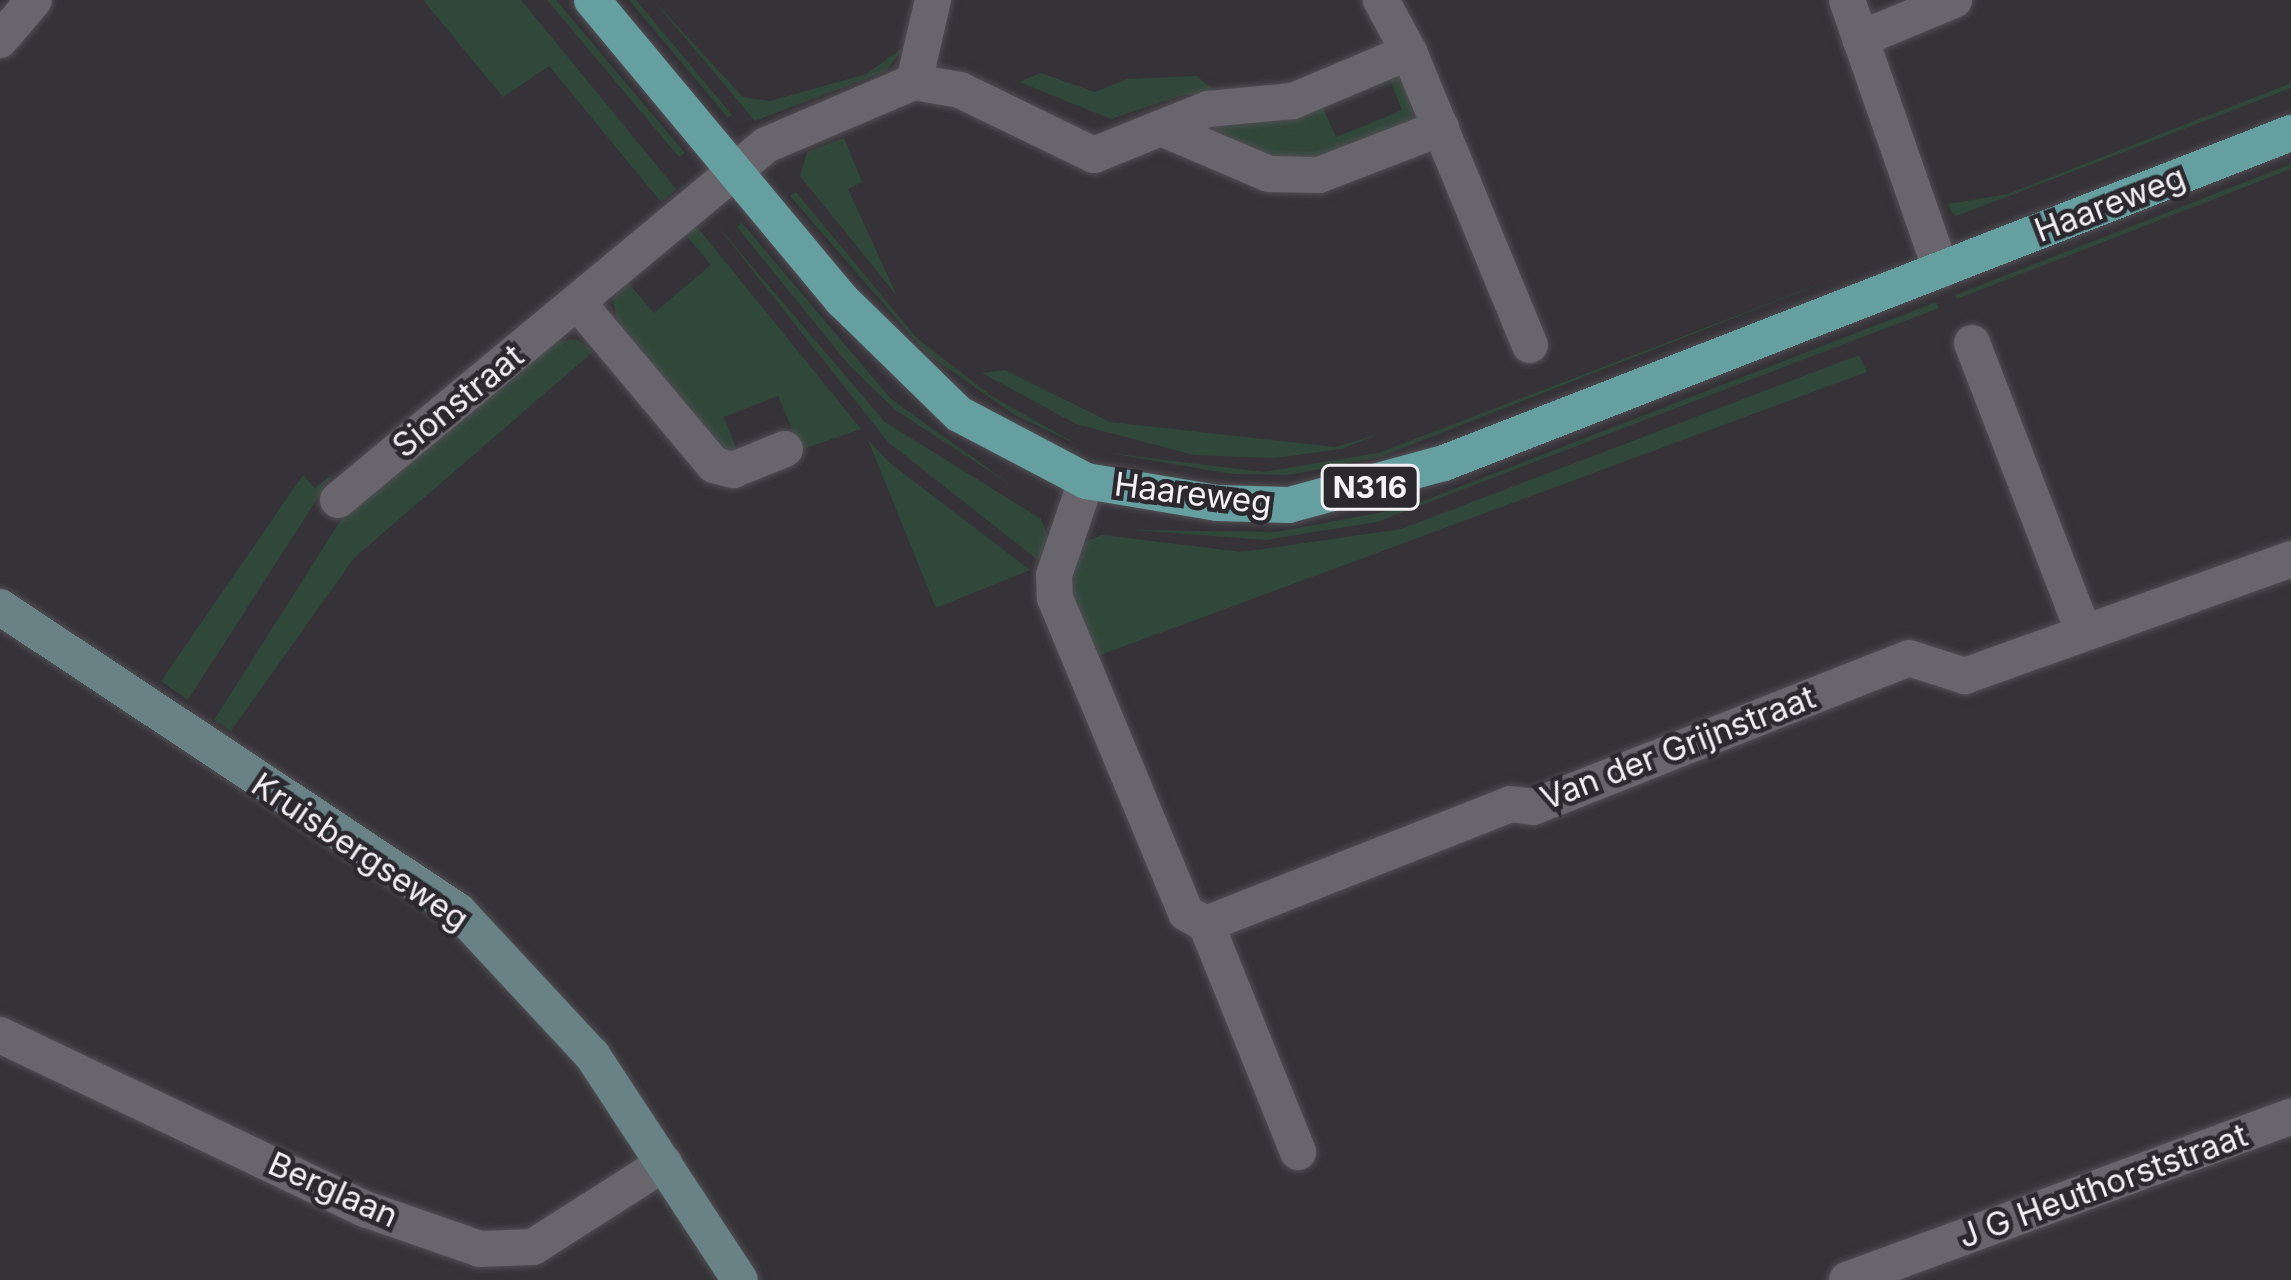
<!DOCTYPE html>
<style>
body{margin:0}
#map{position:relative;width:2291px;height:1280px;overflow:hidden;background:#353238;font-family:Inter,sans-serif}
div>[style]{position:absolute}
.green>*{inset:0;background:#30483a}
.roads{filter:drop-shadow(0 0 3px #504e52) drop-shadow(0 0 3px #504e52)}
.street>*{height:36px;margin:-18px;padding:0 18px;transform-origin:18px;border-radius:18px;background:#69656c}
.secondary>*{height:36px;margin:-18px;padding:0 18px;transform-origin:18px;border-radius:18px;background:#688286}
.primary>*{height:36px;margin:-18px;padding:0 18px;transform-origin:18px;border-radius:18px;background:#669fa0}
span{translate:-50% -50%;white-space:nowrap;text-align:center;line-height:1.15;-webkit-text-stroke:9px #2b282e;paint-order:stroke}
.shield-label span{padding:3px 9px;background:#2b282e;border:3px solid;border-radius:9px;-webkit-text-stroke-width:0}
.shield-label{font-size:30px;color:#f3f1f5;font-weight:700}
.street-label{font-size:33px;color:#f3f1f5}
</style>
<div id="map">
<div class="green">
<div style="clip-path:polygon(423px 0,521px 0,676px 189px,661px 202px,549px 66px,503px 97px)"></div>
<div style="clip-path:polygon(547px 0,556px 0,685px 153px,679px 157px)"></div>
<div style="clip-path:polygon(629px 0,636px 0,732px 115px,728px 118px)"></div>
<div style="clip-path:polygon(653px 0,743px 97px,770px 101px,866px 74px,904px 47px,886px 71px,755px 121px)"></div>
<div style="clip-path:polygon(1041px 73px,1095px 92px,1127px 79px,1196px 76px,1220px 94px,1183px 95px,1111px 119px,1019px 82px)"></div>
<div style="clip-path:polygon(1387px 73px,1402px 73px,1415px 105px,1409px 123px,1321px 161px,1265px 160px,1201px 135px,1207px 121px,1320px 101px,1336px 137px,1402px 110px)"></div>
<div style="clip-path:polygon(2291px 83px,2291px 88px,1956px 216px,1952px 213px,1948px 204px,2008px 194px)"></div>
<div style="clip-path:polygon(844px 138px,862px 182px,848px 189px,897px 296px,800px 176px,807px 152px)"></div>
<div style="clip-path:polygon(2291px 164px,2291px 169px,1957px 299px,1955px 295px)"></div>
<div style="clip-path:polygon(796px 192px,917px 338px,990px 395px,1078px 445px,1015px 415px,927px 354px,790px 196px)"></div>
<div style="clip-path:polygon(693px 222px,861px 429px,801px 450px,778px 396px,724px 417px,736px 448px,725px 452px,617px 321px,613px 300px,625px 279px,654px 313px,711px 265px,682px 230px)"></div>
<div style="clip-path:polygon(715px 223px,885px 422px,1041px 519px,1049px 539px,1039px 561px,888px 442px)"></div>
<div style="clip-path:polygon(742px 223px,891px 399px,1017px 489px,894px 409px,848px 364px,737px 227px)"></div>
<div style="clip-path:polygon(1872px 264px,1380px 457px,1288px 475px,1232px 474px,1109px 453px,1263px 472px,1378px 453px)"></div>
<div style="clip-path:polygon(1936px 302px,1939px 308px,1377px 522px,1266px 540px,1135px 530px,1275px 532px,1405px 508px)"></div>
<div style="clip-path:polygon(576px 339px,594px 351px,354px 558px,231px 731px,214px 720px,344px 515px,550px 343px)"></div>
<div style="clip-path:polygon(1859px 355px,1867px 372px,1095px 657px,1070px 596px,1080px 544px,1102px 535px,1242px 552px,1401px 529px)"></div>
<div style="clip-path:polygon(1005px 370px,1110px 422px,1335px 447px,1382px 433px,1341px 449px,1275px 458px,1194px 455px,1076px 424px,982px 373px)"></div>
<div style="clip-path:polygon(868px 440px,891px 464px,1030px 570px,936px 608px)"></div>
<div style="clip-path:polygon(333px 474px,188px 700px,161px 681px,303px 475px,315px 488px)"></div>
</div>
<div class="roads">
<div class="street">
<div style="left:1381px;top:0;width:59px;rotate:61.7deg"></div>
<div style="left:1847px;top:0;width:286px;rotate:70.8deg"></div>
<div style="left:1860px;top:39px;width:102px;rotate:-22.5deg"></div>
<div style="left:0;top:40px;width:52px;rotate:-49.6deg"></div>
<div style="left:914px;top:82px;width:84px;rotate:-77deg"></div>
<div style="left:1161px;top:128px;width:117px;rotate:23.1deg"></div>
<div style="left:1269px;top:174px;width:50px;rotate:1.1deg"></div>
<div style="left:1319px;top:175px;width:131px;rotate:-21.1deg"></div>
<div style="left:578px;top:303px;width:212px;rotate:50deg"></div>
<div style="left:714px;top:465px;width:20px;rotate:15deg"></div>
<div style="left:733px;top:470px;width:56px;rotate:-22deg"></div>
<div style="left:1972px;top:343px;width:308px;rotate:68.9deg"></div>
<div style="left:1086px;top:481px;width:99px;rotate:108.8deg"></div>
<div style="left:1054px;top:575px;width:23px;rotate:88deg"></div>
<div style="left:1055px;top:598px;width:341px;rotate:67.4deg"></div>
<div style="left:1186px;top:913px;width:23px;rotate:29deg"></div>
<div style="left:1206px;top:924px;width:327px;rotate:-21.5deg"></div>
<div style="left:1510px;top:804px;width:23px;rotate:7deg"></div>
<div style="left:1533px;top:807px;width:404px;rotate:-21.6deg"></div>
<div style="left:1909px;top:658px;width:59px;rotate:17.8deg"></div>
<div style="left:1965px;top:676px;width:346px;rotate:-19.7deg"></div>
<div style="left:338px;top:500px;width:556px;rotate:-39.67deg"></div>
<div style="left:766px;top:145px;width:161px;rotate:-23.1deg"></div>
<div style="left:914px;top:82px;width:47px;rotate:9.9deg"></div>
<div style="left:960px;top:90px;width:149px;rotate:25.9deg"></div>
<div style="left:1094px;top:155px;width:123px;rotate:-22deg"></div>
<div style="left:1208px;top:109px;width:85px;rotate:-5.4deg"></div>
<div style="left:1293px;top:101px;width:126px;rotate:-22.9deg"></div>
<div style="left:1409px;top:52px;width:317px;rotate:67.6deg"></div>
<div style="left:1206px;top:924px;width:246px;rotate:68deg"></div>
<div style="left:0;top:1035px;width:404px;rotate:25.5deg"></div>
<div style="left:365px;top:1209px;width:122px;rotate:19.2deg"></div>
<div style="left:480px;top:1249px;width:53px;rotate:-2.2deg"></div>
<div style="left:533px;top:1247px;width:156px;rotate:-32.5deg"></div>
<div style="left:1847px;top:1280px;width:473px;rotate:-20.2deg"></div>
</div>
<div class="secondary">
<div style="left:0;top:607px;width:550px;rotate:33.57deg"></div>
<div style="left:458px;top:911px;width:197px;rotate:47.1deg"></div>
<div style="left:592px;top:1055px;width:269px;rotate:56.7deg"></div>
</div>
<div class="primary">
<div style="left:592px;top:0;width:391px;rotate:50.2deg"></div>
<div style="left:842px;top:300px;width:163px;rotate:44.3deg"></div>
<div style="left:959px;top:414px;width:144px;rotate:27.8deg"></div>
<div style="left:1086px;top:481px;width:133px;rotate:9.5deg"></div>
<div style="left:1217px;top:503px;width:72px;rotate:1.6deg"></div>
<div style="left:1289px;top:505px;width:161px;rotate:-15.2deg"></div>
<div style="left:1444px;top:463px;width:909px;rotate:-21.29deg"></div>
</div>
</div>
<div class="shield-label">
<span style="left:1370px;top:487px">N316</span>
</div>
<div class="street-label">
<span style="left:2110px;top:204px;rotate:-21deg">Haareweg</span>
<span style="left:458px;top:401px;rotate:-39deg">Sionstraat</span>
<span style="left:1193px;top:494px;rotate:7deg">Haareweg</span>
<span style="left:1678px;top:748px;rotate:-21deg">Van der Grijnstraat</span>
<span style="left:360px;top:852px;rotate:34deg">Kruisbergseweg</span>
<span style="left:2103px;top:1186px;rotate:-20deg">J G Heuthorststraat</span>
<span style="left:333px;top:1190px;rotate:24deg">Berglaan</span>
</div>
</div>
